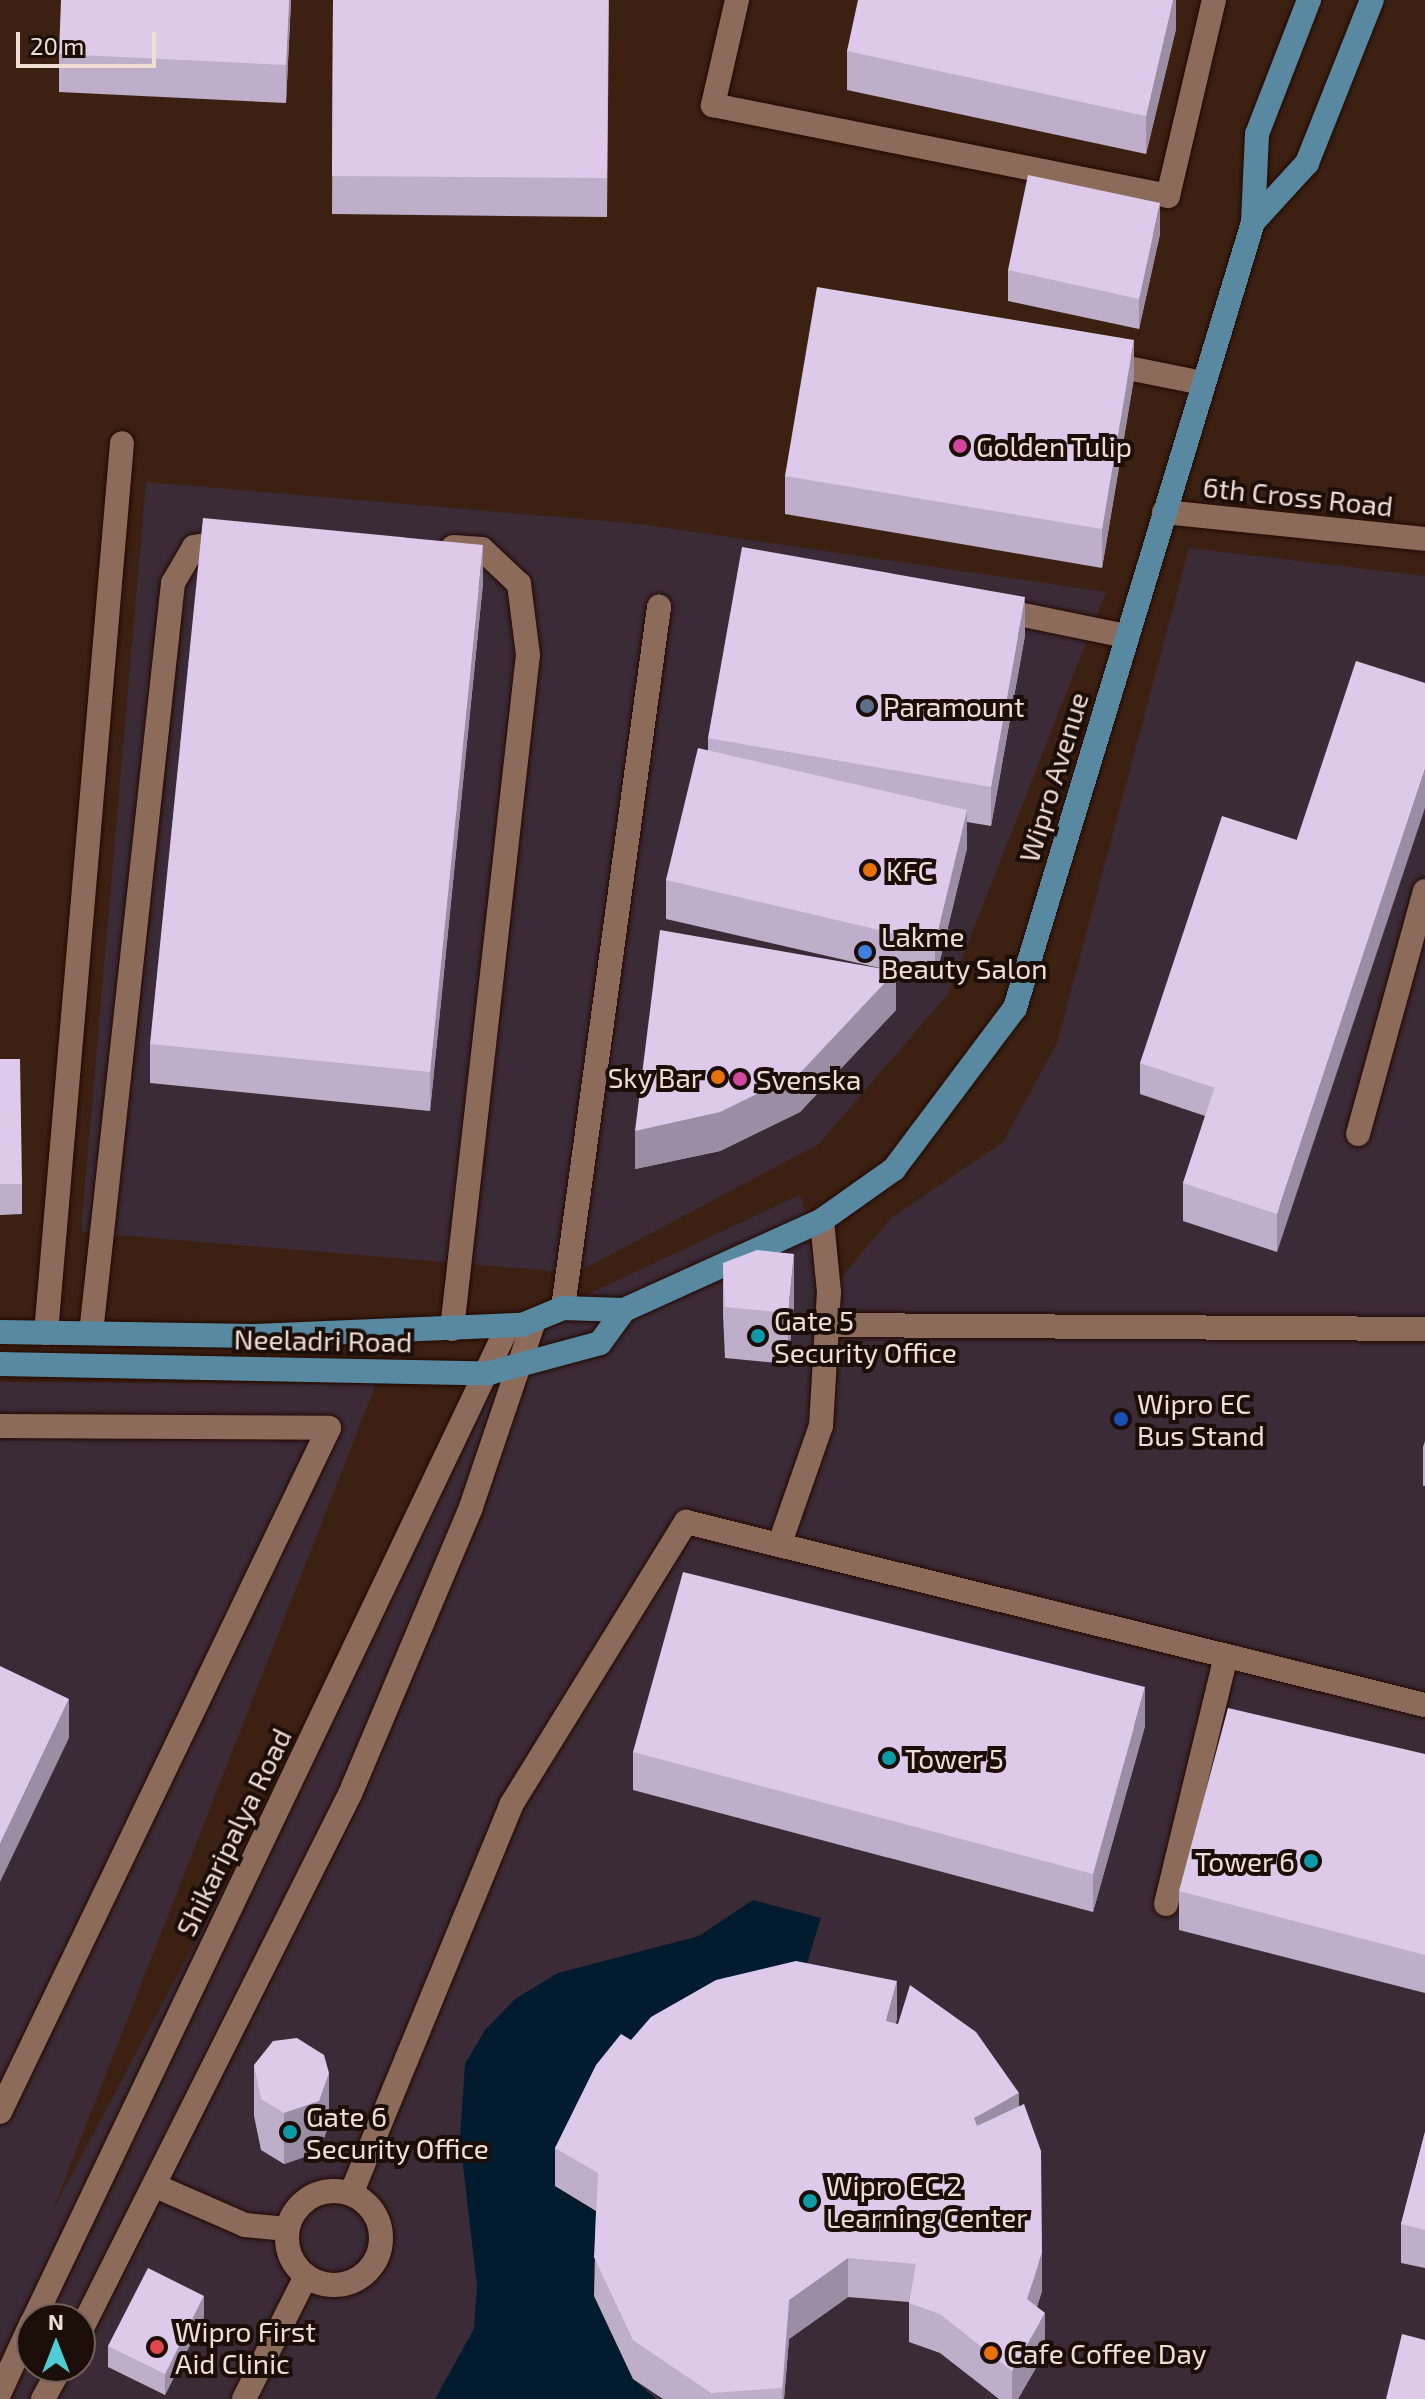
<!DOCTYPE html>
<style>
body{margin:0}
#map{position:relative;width:1425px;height:2399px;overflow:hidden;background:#3c2113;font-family:"Exo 2",sans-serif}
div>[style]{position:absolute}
.commercial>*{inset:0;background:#3b2b36}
.water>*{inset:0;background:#021b2f}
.roads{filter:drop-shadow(0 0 2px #220900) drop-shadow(0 0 2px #220900)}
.minor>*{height:24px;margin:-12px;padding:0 12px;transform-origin:12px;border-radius:12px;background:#8c6b5b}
.minor>.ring{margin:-12px;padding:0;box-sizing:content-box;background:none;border:24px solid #8c6b5b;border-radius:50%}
.major>*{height:24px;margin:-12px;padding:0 12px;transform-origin:12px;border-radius:12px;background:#5989a1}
.wall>*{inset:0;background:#beaeca}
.shaded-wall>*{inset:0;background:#9b8da4}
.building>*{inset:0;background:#ddcaeb}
.dots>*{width:22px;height:22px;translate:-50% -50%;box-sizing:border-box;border:4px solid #1b0e08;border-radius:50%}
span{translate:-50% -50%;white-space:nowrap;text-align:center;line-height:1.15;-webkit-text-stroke:8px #1b0e08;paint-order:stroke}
.poi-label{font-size:28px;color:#f0ddd4}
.left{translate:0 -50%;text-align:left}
.right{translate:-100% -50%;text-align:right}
.street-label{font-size:28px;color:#f0ddd4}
.north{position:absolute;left:16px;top:2303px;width:80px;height:80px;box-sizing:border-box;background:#1b0e08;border:2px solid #70615a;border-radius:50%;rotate:0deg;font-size:22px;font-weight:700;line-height:32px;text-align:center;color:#f0ddd4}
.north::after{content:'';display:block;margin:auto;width:28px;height:36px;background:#51ccd4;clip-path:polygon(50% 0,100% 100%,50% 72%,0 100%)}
.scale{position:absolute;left:16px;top:32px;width:140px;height:36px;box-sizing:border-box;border:4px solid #f0ddd4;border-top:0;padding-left:10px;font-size:24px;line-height:28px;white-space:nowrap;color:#f0ddd4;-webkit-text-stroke:6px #1b0e08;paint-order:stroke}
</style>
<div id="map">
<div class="commercial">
<div style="clip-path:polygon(146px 482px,640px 524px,1106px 592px,948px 994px,819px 1144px,576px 1273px,81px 1232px)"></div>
<div style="clip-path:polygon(evenodd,1189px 548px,1425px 576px,1425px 2399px,0 2399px,0 1382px,376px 1384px,52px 2212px,522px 1325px,800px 1195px,830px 1291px,891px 1218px,1003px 1142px,1057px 1043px,1189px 548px,32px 2319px,80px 2319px,80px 2367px,32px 2367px,32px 2319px)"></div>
</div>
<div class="water">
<div style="clip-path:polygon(753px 1900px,821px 1918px,796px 1999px,555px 2186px,598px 2212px,594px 2296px,633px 2379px,656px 2399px,435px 2399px,474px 2329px,477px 2286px,460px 2140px,465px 2064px,485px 2030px,515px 1999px,558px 1973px,699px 1936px)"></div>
</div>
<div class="roads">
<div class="minor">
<div style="left:737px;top:0;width:108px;rotate:102.9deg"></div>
<div style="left:713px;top:105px;width:464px;rotate:11.3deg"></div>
<div style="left:1168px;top:196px;width:201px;rotate:-76.8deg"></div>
<div style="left:1103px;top:363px;width:101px;rotate:11.4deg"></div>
<div style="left:1164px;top:512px;width:262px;rotate:5.9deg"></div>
<div style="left:994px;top:609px;width:135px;rotate:11.6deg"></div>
<div style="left:1358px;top:1134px;width:252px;rotate:-74.6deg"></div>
<div style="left:563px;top:1308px;width:708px;rotate:-82.2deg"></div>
<div style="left:827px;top:1325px;width:598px;rotate:0.38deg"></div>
<div style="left:452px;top:1329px;width:678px;rotate:-83.57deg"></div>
<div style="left:528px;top:655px;width:72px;rotate:-97.2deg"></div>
<div style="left:519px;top:584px;width:51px;rotate:-136.6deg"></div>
<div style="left:482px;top:549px;width:29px;rotate:-176deg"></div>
<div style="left:46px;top:1333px;width:893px;rotate:-85.12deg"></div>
<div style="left:91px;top:1333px;width:754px;rotate:-83.76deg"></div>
<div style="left:173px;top:583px;width:42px;rotate:-59.7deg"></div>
<div style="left:194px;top:547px;width:36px;rotate:-10deg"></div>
<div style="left:0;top:1426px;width:329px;rotate:0.3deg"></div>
<div style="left:329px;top:1428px;width:759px;rotate:115.69deg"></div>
<div style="left:781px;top:1540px;width:121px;rotate:-70.7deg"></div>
<div style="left:821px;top:1426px;width:134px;rotate:-86.6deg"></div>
<div style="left:829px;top:1292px;width:72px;rotate:-95.6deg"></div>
<div style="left:1166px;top:1904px;width:255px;rotate:-76.4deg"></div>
<div style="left:158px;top:2187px;width:95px;rotate:23.6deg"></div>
<div style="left:245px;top:2225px;width:42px;rotate:5.4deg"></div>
<div class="ring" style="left:287px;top:2191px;width:70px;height:70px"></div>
<div style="left:351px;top:2194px;width:421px;rotate:-67.6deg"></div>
<div style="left:511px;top:1805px;width:333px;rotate:-58.3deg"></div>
<div style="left:686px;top:1522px;width:761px;rotate:13.91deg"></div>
<div style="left:34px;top:2319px;width:1100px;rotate:-64.48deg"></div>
<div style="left:80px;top:2332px;width:602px;rotate:-63.35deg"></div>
<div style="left:350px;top:1794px;width:311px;rotate:-67.1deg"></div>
<div style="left:471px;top:1507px;width:196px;rotate:-71.3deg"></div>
<div style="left:0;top:2392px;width:77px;rotate:-65.4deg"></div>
<div style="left:43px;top:2399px;width:37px;rotate:-61deg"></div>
<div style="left:244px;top:2399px;width:138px;rotate:-63.2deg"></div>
</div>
<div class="major">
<div style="left:1253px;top:222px;width:88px;rotate:-87.4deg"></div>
<div style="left:1257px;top:134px;width:144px;rotate:-68.8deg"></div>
<div style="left:0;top:1332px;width:255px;rotate:0.9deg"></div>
<div style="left:255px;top:1336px;width:267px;rotate:-2.4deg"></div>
<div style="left:522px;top:1325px;width:44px;rotate:-22.5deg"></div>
<div style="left:563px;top:1308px;width:61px;rotate:1.9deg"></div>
<div style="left:624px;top:1310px;width:217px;rotate:-24.4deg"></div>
<div style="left:822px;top:1220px;width:88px;rotate:-35.3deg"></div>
<div style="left:894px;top:1169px;width:201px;rotate:-53.1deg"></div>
<div style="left:1015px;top:1008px;width:821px;rotate:-73.15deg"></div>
<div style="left:1253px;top:222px;width:80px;rotate:-47.5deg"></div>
<div style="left:1307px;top:163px;width:175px;rotate:-68.3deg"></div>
<div style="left:0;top:1364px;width:489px;rotate:1.1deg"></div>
<div style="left:489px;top:1373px;width:115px;rotate:-15.1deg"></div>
<div style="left:600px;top:1343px;width:41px;rotate:-54deg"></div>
</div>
</div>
<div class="wall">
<div style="clip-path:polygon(291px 0,286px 103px,59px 92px,59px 54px)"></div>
<div style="clip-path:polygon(333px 0,609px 0,607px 217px,332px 214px)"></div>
<div style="clip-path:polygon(1176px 0,1176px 29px,1146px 154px,847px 90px,847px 51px)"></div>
<div style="clip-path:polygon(1160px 234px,1139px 329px,1008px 301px,1008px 270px)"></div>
<div style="clip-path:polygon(1134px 378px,1102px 568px,785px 514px,785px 476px)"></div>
<div style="clip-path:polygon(483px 583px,430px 1111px,150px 1083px,150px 1044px)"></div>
<div style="clip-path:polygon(1025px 635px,991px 826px,967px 822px,967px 848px,935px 981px,896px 972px,896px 1010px,800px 1112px,720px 1151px,635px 1169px,884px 969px,666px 919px,666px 880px,708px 750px,708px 738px)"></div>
<div style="clip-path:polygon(1297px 840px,1277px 1252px,1183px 1221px,1183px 1183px,1205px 1116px,1140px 1094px,1140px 1063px)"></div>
<div style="clip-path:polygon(0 1059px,22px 1184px,22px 1214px,0 1215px)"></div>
<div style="clip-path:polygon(723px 1263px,794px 1305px,788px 1364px,725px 1358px,723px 1314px)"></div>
<div style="clip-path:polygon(1425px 1441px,1425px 1486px,1423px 1486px,1423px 1447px)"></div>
<div style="clip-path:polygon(1145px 1726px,1093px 1912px,633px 1790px,633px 1752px)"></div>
<div style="clip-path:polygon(1425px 1754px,1425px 1993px,1179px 1930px,1179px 1891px)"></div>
<div style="clip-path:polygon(897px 2019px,895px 2024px,1019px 2106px,1042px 2291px,1037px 2307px,1045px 2352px,1018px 2399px,999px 2399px,940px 2353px,909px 2342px,909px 2302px,848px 2297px,789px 2339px,784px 2399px,663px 2399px,633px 2379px,594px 2296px,596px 2211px,555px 2186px,555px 2148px,631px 2040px)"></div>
<div style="clip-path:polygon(254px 2065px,329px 2124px,319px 2152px,284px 2164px,261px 2150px,254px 2116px)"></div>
<div style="clip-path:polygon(1425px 2132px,1425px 2268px,1401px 2263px,1401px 2224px)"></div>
<div style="clip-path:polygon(204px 2317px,165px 2395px,108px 2367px,108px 2346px)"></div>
</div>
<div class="shaded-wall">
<div style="clip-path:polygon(289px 0,291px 0,286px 103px,286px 65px)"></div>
<div style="clip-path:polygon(1173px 0,1176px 0,1176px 29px,1146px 154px,1146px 116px)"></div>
<div style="clip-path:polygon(1160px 203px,1160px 234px,1139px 329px,1139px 299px)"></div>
<div style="clip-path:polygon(1134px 340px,1134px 378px,1102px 568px,1102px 529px)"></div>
<div style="clip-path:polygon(483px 545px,483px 583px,430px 1111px,430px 1072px)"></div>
<div style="clip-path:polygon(1025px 597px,1025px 635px,991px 826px,991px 787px)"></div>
<div style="clip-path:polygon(1425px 769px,1425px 808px,1277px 1252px,1277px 1214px)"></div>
<div style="clip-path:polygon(967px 810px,967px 848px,935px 981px,935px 943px)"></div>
<div style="clip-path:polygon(896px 971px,896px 1010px,800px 1112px,720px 1151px,635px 1169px,635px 1131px)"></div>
<div style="clip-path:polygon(794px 1254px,794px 1305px,788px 1364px,788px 1313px)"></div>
<div style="clip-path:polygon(1145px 1687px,1145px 1726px,1093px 1912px,1093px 1874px)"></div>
<div style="clip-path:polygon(69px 1699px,69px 1738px,0 1882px,0 1844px)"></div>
<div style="clip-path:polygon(897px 1981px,897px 2019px,886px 2060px,886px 2021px)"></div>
<div style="clip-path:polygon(329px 2073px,329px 2124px,319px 2152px,284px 2164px,284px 2113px)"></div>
<div style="clip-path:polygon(1019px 2093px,1019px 2131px,974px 2157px,974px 2118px)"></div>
<div style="clip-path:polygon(1042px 2253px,1042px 2291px,1027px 2337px,1027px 2299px)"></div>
<div style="clip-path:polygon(848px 2258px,848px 2297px,789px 2339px,784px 2399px,782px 2399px,789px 2300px)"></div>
<div style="clip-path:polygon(204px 2296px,204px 2317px,165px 2395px,165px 2374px)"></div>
<div style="clip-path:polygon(1045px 2313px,1045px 2352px,1018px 2399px,1012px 2399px,1012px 2371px)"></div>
</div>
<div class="building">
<div style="clip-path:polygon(61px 0,289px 0,286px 65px,59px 54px)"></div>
<div style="clip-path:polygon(333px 0,608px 0,607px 178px,332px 176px)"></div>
<div style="clip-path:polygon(858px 0,1173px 0,1146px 116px,847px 51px)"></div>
<div style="clip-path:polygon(1028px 175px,1160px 203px,1139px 299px,1008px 270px)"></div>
<div style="clip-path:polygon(817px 287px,1134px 340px,1102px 529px,785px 476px)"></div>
<div style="clip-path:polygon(203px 518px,483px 545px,430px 1072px,150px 1044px)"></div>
<div style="clip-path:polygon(742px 547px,1025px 597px,991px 787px,708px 738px)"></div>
<div style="clip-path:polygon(1356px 661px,1425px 683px,1425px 769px,1277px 1214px,1183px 1183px)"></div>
<div style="clip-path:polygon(698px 748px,967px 810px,935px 943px,666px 880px)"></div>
<div style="clip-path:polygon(1222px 816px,1297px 840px,1215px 1088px,1140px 1063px)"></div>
<div style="clip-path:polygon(660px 930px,896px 971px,800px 1073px,720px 1112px,635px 1131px)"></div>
<div style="clip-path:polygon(0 1059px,20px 1059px,22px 1184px,0 1184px)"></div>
<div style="clip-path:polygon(757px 1250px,794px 1254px,788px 1313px,725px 1307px,723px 1263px)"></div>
<div style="clip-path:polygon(683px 1572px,1145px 1687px,1093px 1874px,633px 1752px)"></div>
<div style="clip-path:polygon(0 1666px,69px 1699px,0 1844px)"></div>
<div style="clip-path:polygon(1228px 1708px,1425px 1754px,1425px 1955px,1179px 1891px)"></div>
<div style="clip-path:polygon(796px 1961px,897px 1981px,886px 2021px,898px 2024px,910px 1985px,976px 2032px,1019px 2093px,974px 2118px,977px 2126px,1024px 2104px,1041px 2151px,1042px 2253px,1027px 2299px,1045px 2313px,1012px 2371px,940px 2314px,909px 2303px,916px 2264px,848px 2258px,789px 2300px,782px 2388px,711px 2393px,633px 2340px,594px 2257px,598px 2173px,555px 2148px,596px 2065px,621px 2034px,631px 2040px,651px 2017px,716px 1980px)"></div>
<div style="clip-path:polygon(297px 2038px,324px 2055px,329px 2073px,319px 2101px,284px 2113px,261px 2099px,254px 2065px,273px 2041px)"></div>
<div style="clip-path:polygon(1425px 2132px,1425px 2230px,1401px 2224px)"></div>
<div style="clip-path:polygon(148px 2268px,204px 2296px,165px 2374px,108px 2346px)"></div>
<div style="clip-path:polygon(1402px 2334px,1425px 2340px,1425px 2399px,1386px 2399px)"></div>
</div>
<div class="dots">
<div style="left:960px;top:446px;background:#d1479c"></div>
<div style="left:867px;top:706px;background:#5c6f8a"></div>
<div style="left:870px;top:870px;background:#e8710a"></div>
<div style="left:865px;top:952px;background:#3f7fe0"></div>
<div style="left:718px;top:1077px;background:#e8710a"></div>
<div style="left:740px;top:1079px;background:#d1479c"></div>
<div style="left:758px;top:1336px;background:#0f9aa8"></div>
<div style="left:1121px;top:1419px;background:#1a4fb4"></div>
<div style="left:889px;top:1758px;background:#0f9aa8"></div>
<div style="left:1311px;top:1861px;background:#0f9aa8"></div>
<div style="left:290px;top:2132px;background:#0f9aa8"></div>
<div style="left:810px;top:2201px;background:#0f9aa8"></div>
<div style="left:157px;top:2347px;background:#e0444e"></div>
<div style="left:991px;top:2353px;background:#e8710a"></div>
</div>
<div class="poi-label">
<span class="left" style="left:976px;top:446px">Golden Tulip</span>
<span class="left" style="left:883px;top:706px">Paramount</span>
<span class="left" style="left:886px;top:870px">KFC</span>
<span class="left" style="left:881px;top:952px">Lakme<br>Beauty Salon</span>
<span class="right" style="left:702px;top:1077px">Sky Bar</span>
<span class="left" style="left:756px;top:1079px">Svenska</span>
<span class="left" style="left:774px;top:1336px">Gate 5<br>Security Office</span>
<span class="left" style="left:1137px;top:1419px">Wipro EC<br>Bus Stand</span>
<span class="left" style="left:905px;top:1758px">Tower 5</span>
<span class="right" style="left:1295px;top:1861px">Tower 6</span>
<span class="left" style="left:306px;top:2132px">Gate 6<br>Security Office</span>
<span class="left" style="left:826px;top:2201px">Wipro EC 2<br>Learning Center</span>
<span class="left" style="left:175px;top:2347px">Wipro First<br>Aid Clinic</span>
<span class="left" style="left:1007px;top:2353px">Cafe Coffee Day</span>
</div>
<div class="street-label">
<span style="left:1298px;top:496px;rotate:6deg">6th Cross Road</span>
<span style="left:1053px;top:777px;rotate:-73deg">Wipro Avenue</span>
<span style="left:323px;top:1340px;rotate:1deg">Neeladri Road</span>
<span style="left:233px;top:1832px;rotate:-64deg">Shikaripalya Road</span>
</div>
<div class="north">N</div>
<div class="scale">20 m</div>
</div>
